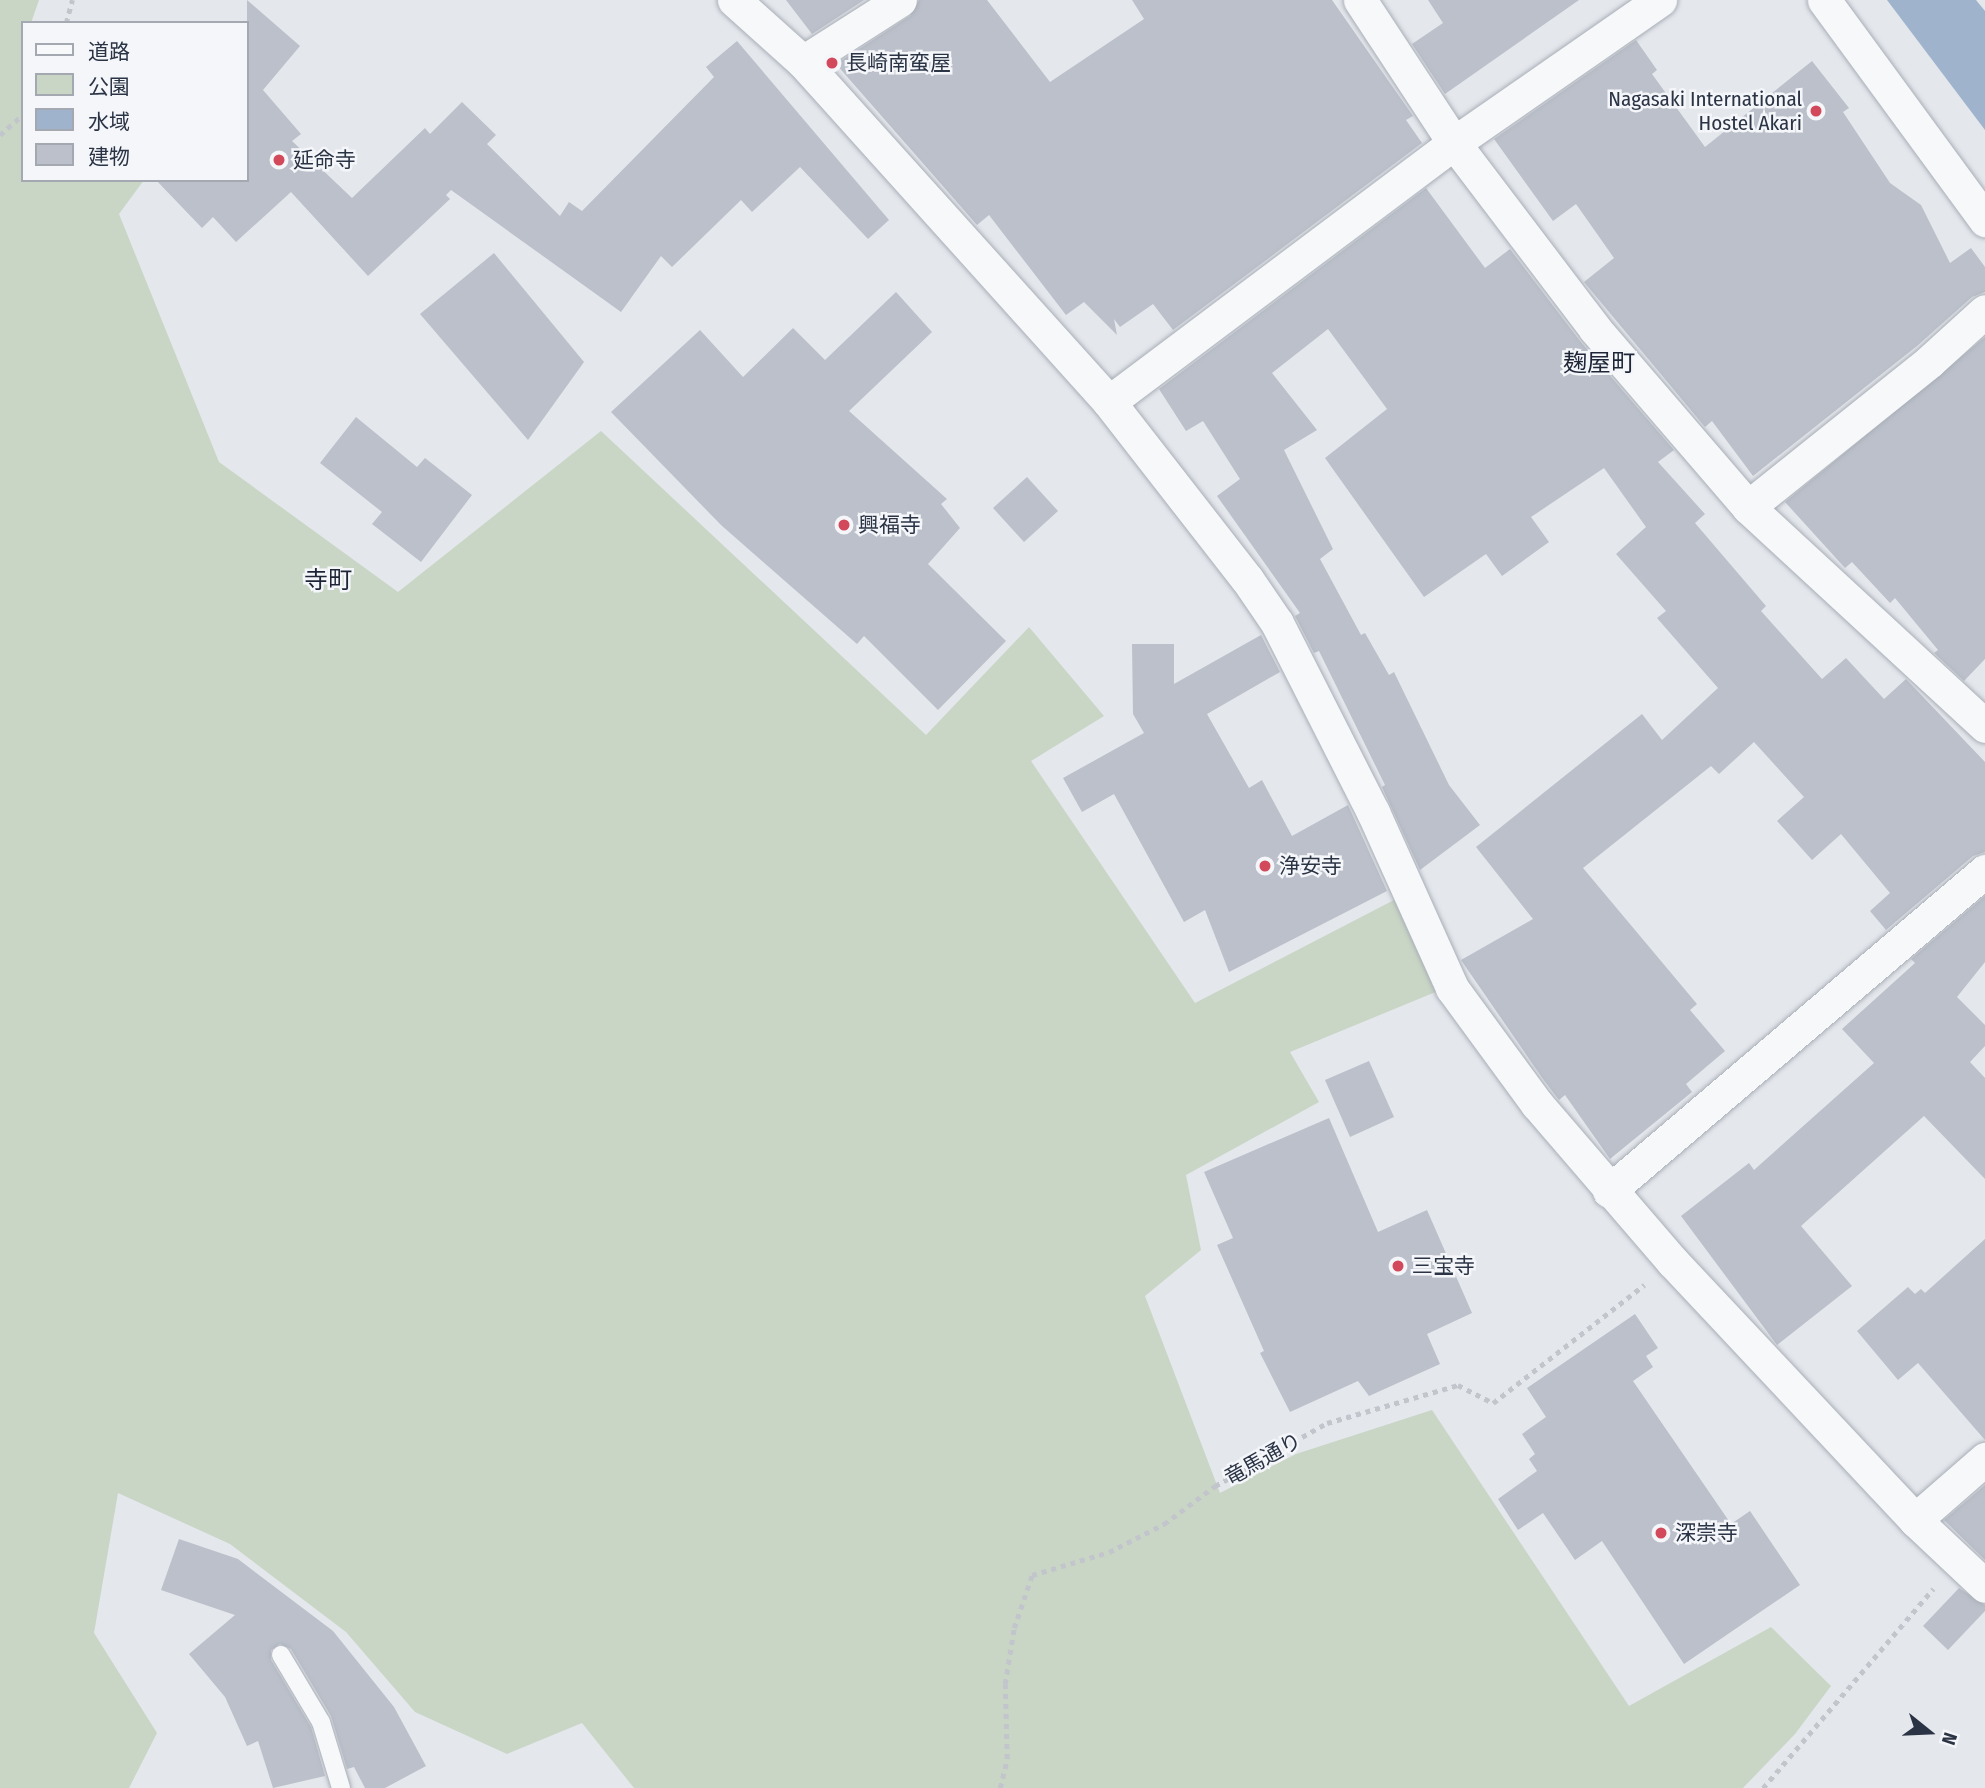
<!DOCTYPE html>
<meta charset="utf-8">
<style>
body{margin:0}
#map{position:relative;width:1985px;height:1788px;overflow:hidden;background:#e4e7ec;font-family:"Fira Sans Condensed","Noto Sans JP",sans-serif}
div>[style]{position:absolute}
.green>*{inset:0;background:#c9d6c5}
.water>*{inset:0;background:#9fb4cc}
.building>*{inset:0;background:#bbc0ca}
.path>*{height:4.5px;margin-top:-2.25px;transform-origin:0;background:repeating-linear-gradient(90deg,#c2c5cb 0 5px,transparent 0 10px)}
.roads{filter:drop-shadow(0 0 2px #a9aeb7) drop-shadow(0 0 2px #a9aeb7)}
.lane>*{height:18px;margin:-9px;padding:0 9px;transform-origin:9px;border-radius:9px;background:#f7f8fa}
.street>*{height:33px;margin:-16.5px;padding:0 16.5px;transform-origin:16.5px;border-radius:16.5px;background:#f7f8fa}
.dots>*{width:19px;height:19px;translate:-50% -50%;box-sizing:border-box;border:4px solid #f4f6f9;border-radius:50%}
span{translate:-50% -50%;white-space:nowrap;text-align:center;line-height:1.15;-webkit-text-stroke:5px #f4f6f9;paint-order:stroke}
.poi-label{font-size:21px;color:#2b3445}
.left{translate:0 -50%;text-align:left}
.right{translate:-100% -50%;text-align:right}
.street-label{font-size:21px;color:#2b3445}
.quarter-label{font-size:24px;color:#1d2536}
.legend{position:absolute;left:21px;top:21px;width:228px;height:161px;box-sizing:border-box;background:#f4f6f9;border:2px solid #a4a8b1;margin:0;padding:9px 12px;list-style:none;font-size:21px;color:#2b3445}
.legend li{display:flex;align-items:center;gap:14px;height:35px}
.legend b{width:35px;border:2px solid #a4a8b1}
.north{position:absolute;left:1894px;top:1697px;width:70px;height:70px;-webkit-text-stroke:5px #f4f6f9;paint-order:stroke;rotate:108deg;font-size:19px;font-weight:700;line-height:28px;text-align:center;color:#2b3445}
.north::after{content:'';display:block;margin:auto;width:24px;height:32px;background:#2b3445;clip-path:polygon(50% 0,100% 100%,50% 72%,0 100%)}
</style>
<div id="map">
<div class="green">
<div style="clip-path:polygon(0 0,39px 0,31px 23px,23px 23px,23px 180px,144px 180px,119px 214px,219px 462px,398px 592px,601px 431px,926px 735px,1029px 627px,1104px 716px,1031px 761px,1195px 1003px,1394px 900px,1438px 991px,1290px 1052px,1319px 1102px,1186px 1175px,1201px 1250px,1145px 1296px,1220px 1493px,1296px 1454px,1432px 1410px,1629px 1706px,1771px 1627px,1831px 1686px,1795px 1734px,1743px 1788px,634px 1788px,582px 1723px,507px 1754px,415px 1712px,346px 1632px,230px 1544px,118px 1493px,94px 1633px,157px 1733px,129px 1788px,0 1788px)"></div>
</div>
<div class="water">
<div style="clip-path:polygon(1887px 0,1976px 0,1985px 11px,1985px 130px)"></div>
</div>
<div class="building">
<div style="clip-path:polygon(247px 0,300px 46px,263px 90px,301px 134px,292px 141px,352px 198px,425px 128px,430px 134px,462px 102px,496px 135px,487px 144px,560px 216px,569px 202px,582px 211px,714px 77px,706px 67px,737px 41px,889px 220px,868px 239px,800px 167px,752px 212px,741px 200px,672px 267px,661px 256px,621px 312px,451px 190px,446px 195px,450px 199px,368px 276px,291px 192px,236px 242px,213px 217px,202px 228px,156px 180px,247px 180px)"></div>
<div style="clip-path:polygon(786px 0,864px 0,812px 34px)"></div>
<div style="clip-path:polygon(919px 0,987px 0,1050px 82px,1144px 19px,1132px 0,1332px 0,1413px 116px,1406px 120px,1422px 143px,1173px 330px,1153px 304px,1120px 327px,1114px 319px,1117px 335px,1084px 302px,1066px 315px,989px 215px,977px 225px,836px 64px,910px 16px)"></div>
<div style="clip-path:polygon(1428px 0,1579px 0,1445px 94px,1412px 44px,1443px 23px)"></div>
<div style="clip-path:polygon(1636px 40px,1657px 70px,1652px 74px,1705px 147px,1812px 61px,1849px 108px,1843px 112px,1890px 183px,1921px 205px,1950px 263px,1971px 248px,1985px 267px,1985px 292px,1972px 297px,1917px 346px,1753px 476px,1712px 421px,1705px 427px,1584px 282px,1614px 258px,1576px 204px,1553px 221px,1494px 139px)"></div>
<div style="clip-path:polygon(1426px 188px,1485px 268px,1510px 249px,1580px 341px,1674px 450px,1658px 462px,1705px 514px,1695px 523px,1766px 606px,1761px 611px,1822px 679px,1846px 658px,1884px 699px,1906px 679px,1985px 762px,1985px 852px,1973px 856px,1886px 930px,1870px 911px,1890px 893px,1841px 834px,1812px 860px,1777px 821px,1804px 797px,1754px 742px,1719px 774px,1711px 766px,1583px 868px,1697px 1004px,1690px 1010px,1725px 1051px,1686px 1084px,1692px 1092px,1610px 1159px,1565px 1095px,1559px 1100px,1543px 1079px,1461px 960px,1533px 919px,1476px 847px,1642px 714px,1662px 740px,1718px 688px,1657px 618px,1666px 611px,1616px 554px,1646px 527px,1604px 468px,1531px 517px,1549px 542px,1502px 576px,1486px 554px,1424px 597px,1325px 458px,1387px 409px,1328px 329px,1272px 373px,1317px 430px,1284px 450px,1333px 549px,1320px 559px,1361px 635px,1365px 633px,1389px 675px,1394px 672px,1449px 785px,1480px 825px,1420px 870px,1382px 787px,1385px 785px,1319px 651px,1314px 653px,1295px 616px,1300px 613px,1217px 496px,1240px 479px,1203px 421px,1186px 431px,1159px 389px)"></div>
<div style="clip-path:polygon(494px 253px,584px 362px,528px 440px,420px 314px)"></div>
<div style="clip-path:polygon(896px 292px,932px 332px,849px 411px,947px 499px,941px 504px,960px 528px,928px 564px,1006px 641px,938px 710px,864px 636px,857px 644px,721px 525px,611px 412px,700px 330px,743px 377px,793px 328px,825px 360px)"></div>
<div style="clip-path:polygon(1985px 337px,1985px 659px,1964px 681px,1934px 653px,1938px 650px,1895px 598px,1890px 603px,1852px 562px,1845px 568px,1785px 502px)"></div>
<div style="clip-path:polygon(356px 417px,417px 467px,425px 458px,472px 495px,421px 562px,372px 524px,382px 512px,320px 463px)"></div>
<div style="clip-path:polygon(1027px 477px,1058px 511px,1024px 542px,993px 508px)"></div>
<div style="clip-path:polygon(1261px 635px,1280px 672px,1207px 714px,1249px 788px,1262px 780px,1292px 836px,1348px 805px,1387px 891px,1229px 972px,1205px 910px,1184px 922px,1114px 794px,1082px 812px,1063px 778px,1144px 733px,1133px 714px,1132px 644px,1174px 644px,1174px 684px)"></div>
<div style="clip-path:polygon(1985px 896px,1985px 962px,1957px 997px,1985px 1025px,1985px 1046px,1970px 1062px,1985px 1078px,1985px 1179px,1924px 1116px,1801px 1226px,1852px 1286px,1777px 1345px,1681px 1216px,1749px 1163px,1754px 1170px,1874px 1063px,1842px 1029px,1915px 963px,1911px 959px)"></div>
<div style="clip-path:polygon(1369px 1061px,1394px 1117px,1350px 1137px,1325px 1080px)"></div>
<div style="clip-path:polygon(1329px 1118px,1378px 1232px,1427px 1210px,1472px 1313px,1427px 1334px,1440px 1364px,1369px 1396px,1358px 1381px,1290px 1412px,1260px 1353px,1264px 1351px,1217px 1245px,1233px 1238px,1204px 1172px)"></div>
<div style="clip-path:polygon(1985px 1239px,1985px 1440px,1918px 1363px,1898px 1380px,1857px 1331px,1908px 1287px,1915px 1294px,1921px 1289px,1925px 1293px)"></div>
<div style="clip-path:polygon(1635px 1314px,1658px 1348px,1646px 1356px,1653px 1367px,1633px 1381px,1731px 1524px,1750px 1511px,1800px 1585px,1684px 1664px,1602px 1541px,1575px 1560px,1543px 1513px,1518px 1530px,1498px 1499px,1537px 1471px,1529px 1459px,1535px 1454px,1522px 1434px,1546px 1417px,1527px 1388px)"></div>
<div style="clip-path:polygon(1985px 1485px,1985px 1560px,1944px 1520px)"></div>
<div style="clip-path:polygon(179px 1539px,238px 1559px,333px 1631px,394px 1707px,426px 1766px,385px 1788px,365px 1788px,354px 1767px,347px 1769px,331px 1716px,291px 1649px,280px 1644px,271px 1650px,271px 1660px,311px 1727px,325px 1776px,273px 1788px,258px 1741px,247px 1746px,225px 1697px,189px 1654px,235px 1615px,161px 1590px)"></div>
<div style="clip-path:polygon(1959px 1588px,1985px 1605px,1985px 1611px,1948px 1650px,1923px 1626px)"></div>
</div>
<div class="path">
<div style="left:66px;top:23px;width:24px;rotate:-75deg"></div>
<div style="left:0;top:135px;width:31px;rotate:-42deg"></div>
<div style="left:1000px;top:1788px;width:30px;rotate:-76deg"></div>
<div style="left:1007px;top:1759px;width:75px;rotate:-91.5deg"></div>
<div style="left:1005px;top:1684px;width:57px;rotate:-80.9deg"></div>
<div style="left:1014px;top:1628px;width:56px;rotate:-71.2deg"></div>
<div style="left:1032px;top:1575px;width:80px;rotate:-16.6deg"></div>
<div style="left:1109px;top:1552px;width:62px;rotate:-27deg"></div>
<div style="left:1164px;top:1524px;width:64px;rotate:-36.7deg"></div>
<div style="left:1215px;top:1486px;width:129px;rotate:-29.4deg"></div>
<div style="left:1327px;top:1423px;width:136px;rotate:-16.2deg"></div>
<div style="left:1458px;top:1385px;width:39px;rotate:27deg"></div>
<div style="left:1493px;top:1403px;width:192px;rotate:-38deg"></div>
<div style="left:1763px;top:1788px;width:262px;rotate:-49.5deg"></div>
</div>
<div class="roads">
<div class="lane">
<div style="left:281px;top:1655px;width:78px;rotate:59.2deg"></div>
<div style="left:321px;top:1722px;width:69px;rotate:73.1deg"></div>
</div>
<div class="street">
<div style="left:734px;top:0;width:93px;rotate:41.9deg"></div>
<div style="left:803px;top:62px;width:457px;rotate:48deg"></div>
<div style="left:1109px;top:402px;width:224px;rotate:52.1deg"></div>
<div style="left:1247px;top:579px;width:53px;rotate:55.7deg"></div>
<div style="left:1277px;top:623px;width:212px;rotate:63.1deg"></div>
<div style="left:1373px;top:812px;width:193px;rotate:65.8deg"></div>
<div style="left:1452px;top:988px;width:144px;rotate:53.8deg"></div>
<div style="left:1537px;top:1104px;width:208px;rotate:49.3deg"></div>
<div style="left:1673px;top:1262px;width:354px;rotate:46.8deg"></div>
<div style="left:1915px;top:1520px;width:96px;rotate:43.3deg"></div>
<div style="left:1360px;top:0;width:171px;rotate:56.7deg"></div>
<div style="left:1454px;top:143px;width:233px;rotate:52.8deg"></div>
<div style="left:1595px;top:329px;width:235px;rotate:49.3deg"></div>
<div style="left:1748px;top:507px;width:323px;rotate:42.7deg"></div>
<div style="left:1824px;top:0;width:273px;rotate:53.8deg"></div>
<div style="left:803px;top:62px;width:115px;rotate:-32.6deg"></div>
<div style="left:1109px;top:402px;width:431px;rotate:-36.9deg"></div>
<div style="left:1454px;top:143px;width:251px;rotate:-34.8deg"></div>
<div style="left:1748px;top:507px;width:233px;rotate:-38.7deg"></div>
<div style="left:1930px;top:361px;width:74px;rotate:-42.3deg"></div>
<div style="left:1609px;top:1191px;width:494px;rotate:-40.4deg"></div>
<div style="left:1915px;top:1520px;width:93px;rotate:-41.1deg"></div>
</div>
</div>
<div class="dots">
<div style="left:832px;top:63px;background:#d1495b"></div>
<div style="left:1816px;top:111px;background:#d1495b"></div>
<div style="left:279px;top:160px;background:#d1495b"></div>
<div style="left:844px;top:525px;background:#d1495b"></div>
<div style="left:1265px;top:866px;background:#d1495b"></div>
<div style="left:1398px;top:1266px;background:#d1495b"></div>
<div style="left:1661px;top:1533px;background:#d1495b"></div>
</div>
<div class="poi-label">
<span class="left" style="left:846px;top:63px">長崎南蛮屋</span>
<span class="right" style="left:1802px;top:111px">Nagasaki International<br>Hostel Akari</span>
<span class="left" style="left:293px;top:160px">延命寺</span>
<span class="left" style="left:858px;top:525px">興福寺</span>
<span class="left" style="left:1279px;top:866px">浄安寺</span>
<span class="left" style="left:1412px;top:1266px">三宝寺</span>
<span class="left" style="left:1675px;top:1533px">深崇寺</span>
</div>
<div class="street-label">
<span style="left:1263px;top:1459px;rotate:-29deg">竜馬通り</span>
</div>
<div class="quarter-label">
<span style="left:1599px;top:364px">麹屋町</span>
<span style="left:328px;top:581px">寺町</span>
</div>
<ul class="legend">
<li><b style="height:9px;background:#f7f8fa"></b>道路</li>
<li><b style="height:19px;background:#c9d6c5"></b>公園</li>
<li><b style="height:19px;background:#9fb4cc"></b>水域</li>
<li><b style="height:19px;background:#bbc0ca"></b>建物</li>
</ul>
<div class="north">N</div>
</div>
